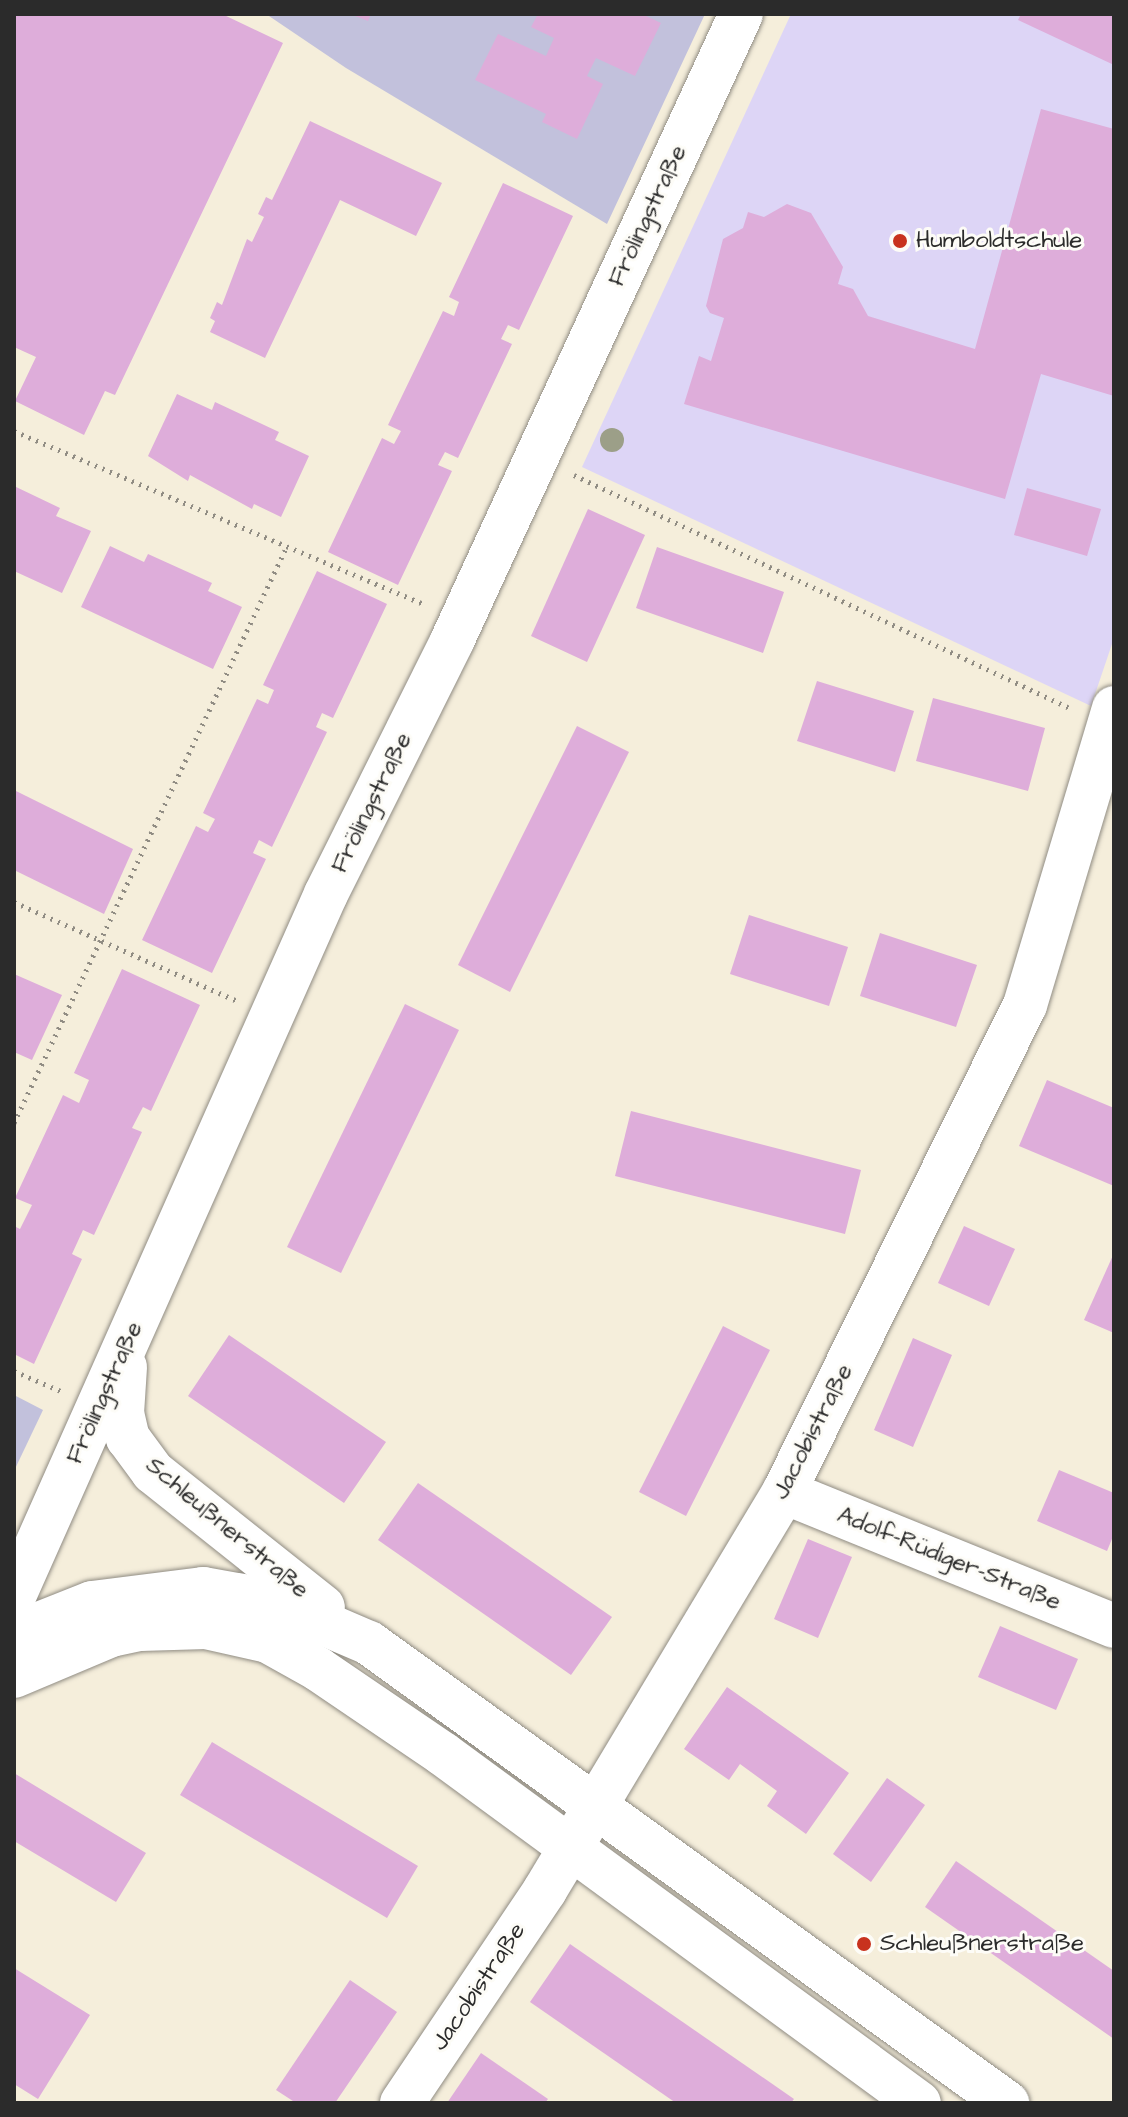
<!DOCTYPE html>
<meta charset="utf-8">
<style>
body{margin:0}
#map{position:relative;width:1128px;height:2117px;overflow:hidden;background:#f5eedb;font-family:"Architects Daughter",sans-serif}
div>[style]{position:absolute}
.built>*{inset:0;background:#ddd5f6}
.industrial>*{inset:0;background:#c2c1dc}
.building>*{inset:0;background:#deadda}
.path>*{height:5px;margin-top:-2.5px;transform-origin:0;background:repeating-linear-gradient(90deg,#908c83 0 2px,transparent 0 8px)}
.roads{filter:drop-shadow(0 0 2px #908c83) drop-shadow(0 0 2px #908c83)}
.minor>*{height:44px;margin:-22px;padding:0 22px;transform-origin:22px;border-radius:22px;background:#fff}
.trees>*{width:24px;height:24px;margin:-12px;border-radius:50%;background:#9c9f88}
.dots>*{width:22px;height:22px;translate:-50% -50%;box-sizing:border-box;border:4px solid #fdfcf7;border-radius:50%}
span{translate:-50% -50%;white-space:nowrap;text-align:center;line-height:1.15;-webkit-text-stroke:6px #fdfcf7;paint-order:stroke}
.street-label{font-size:24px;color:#2b2b2b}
.poi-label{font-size:24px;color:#2b2b2b}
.left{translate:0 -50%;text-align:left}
.frame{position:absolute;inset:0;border:16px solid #2b2b2b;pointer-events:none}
</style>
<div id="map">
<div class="built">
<div style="clip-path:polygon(791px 14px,1114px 14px,1114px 638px,1091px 706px,582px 467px)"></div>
</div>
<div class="industrial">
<div style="clip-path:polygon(266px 14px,705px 14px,607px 224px,346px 68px)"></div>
<div style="clip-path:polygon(14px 1395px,43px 1410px,14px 1471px)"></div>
</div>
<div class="building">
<div style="clip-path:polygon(14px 14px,222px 14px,283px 43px,115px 395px,105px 391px,84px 435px,15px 401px,36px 357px,14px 347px)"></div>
<div style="clip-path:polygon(350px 14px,371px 14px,368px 21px)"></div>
<div style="clip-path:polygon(538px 14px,642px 14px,661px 23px,635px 76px,596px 58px,587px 76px,603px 84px,577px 139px,542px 122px,546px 114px,475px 80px,498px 34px,546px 56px,554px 38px,531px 27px)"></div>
<div style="clip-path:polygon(1021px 14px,1114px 14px,1114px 65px,1018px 20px)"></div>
<div style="clip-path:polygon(1041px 109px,1114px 129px,1114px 396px,1041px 374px,1005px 499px,684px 404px,699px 356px,711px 361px,724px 318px,710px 313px,706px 306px,723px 239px,743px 228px,748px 212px,764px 217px,787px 204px,811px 213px,843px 267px,838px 284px,853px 289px,868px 316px,975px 349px)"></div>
<div style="clip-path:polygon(310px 121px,442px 183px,416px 236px,340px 200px,265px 358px,210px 332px,215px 321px,210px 318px,217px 302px,222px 305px,247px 239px,252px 242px,264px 217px,258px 214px,266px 197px,272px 200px)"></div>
<div style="clip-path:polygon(503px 183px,573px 216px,519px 330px,508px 325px,501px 339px,512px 344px,458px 458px,445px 452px,438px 465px,452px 471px,398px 585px,328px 552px,382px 438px,394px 444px,401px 431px,388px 425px,443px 311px,454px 316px,459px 302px,449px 297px)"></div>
<div style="clip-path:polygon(177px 394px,212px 410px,215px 402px,279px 432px,275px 440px,309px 456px,281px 517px,254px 504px,252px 509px,190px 475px,188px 481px,148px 456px)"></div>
<div style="clip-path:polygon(14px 486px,60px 508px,56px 516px,91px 531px,62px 593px,14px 571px)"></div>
<div style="clip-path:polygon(1027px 488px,1101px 509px,1087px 556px,1014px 535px)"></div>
<div style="clip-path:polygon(588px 509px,645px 535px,587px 662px,531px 636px)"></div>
<div style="clip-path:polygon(110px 546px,144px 562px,148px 554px,212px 583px,208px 591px,242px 607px,213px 669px,81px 607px)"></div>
<div style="clip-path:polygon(657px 547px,784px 592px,763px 653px,636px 608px)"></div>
<div style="clip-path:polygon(317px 571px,387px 604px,333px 718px,322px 713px,316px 727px,327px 732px,272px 847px,259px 840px,253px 853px,266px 859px,212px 973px,142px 940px,196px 826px,208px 832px,215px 819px,203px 813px,257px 699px,268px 704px,274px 690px,263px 685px)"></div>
<div style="clip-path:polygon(817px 681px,914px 711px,895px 772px,797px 741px)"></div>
<div style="clip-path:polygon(933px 698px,1045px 728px,1028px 791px,916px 761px)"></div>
<div style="clip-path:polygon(577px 726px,629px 752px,510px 992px,458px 965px)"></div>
<div style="clip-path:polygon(14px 790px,133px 849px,104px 914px,14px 870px)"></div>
<div style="clip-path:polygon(749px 915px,848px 947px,829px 1006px,730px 974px)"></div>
<div style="clip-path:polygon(880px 933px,977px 965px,956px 1027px,860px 996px)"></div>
<div style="clip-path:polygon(122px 969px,200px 1005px,151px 1111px,143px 1107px,132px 1128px,142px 1132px,94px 1235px,83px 1230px,72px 1254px,82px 1259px,34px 1364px,14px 1354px,14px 1226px,20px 1229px,32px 1205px,15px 1198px,63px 1095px,79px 1103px,89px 1080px,74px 1073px)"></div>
<div style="clip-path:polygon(14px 974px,62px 995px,32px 1060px,14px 1052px)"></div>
<div style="clip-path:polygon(405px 1004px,459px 1030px,341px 1273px,287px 1247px)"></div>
<div style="clip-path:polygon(1047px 1080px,1114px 1108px,1114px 1186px,1019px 1146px)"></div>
<div style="clip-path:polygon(631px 1111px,861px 1170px,845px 1234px,615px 1176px)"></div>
<div style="clip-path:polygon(964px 1226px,1015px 1249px,989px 1306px,938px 1283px)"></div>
<div style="clip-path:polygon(1114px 1253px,1114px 1333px,1084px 1320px)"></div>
<div style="clip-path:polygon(723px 1326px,770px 1350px,686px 1516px,639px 1492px)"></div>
<div style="clip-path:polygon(229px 1335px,386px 1442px,344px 1503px,188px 1396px)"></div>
<div style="clip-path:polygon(913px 1338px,952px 1355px,913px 1447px,874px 1430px)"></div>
<div style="clip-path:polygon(1059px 1470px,1114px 1493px,1114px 1534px,1107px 1551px,1037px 1521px)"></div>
<div style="clip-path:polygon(418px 1483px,612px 1617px,571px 1675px,378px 1540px)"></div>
<div style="clip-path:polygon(808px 1539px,852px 1557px,818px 1638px,774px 1619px)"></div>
<div style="clip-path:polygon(1000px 1626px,1078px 1659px,1056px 1710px,978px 1677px)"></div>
<div style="clip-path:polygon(727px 1687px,849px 1773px,806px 1834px,767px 1806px,777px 1791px,740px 1764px,729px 1780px,684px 1749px)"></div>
<div style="clip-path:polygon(212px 1742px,418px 1866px,387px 1918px,180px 1795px)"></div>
<div style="clip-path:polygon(14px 1773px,146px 1853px,116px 1902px,14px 1841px)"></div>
<div style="clip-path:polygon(887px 1778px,925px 1805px,871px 1882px,833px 1854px)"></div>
<div style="clip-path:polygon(956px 1861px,1114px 1971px,1114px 2039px,925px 1907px)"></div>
<div style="clip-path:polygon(570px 1944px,794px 2099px,791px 2103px,676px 2103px,530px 2002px)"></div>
<div style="clip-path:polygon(14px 1968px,90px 2015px,38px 2099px,14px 2084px)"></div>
<div style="clip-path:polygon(350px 1980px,397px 2012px,335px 2103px,296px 2103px,276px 2090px)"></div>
<div style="clip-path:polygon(481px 2053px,548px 2099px,545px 2103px,447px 2103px)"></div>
</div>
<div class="path">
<div style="left:14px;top:431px;width:445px;rotate:22.9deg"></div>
<div style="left:574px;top:475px;width:550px;rotate:25.17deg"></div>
<div style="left:14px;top:902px;width:244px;rotate:23.9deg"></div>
<div style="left:14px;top:1123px;width:638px;rotate:-64.68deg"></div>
<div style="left:14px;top:1371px;width:51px;rotate:23.1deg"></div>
</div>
<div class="roads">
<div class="minor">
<div style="left:125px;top:1367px;width:46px;rotate:93.7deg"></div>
<div style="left:122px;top:1413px;width:26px;rotate:77deg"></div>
<div style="left:128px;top:1438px;width:42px;rotate:53.7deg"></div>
<div style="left:153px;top:1472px;width:217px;rotate:38.5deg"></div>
<div style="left:784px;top:1492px;width:356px;rotate:22.1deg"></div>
<div style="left:14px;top:1596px;width:768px;rotate:-66.04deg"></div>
<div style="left:326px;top:894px;width:283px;rotate:-63.5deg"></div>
<div style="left:452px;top:641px;width:690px;rotate:-65.25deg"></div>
<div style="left:14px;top:1634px;width:84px;rotate:-21.7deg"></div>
<div style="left:92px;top:1603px;width:112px;rotate:-7.2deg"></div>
<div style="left:203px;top:1589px;width:69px;rotate:10deg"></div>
<div style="left:271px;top:1601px;width:107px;rotate:23.2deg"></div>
<div style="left:369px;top:1643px;width:787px;rotate:35.79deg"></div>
<div style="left:14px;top:1676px;width:105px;rotate:-22.9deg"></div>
<div style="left:111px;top:1635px;width:30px;rotate:-12deg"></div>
<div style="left:140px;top:1629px;width:66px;rotate:-1.7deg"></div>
<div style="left:206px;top:1627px;width:64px;rotate:12.7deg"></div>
<div style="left:268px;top:1641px;width:57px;rotate:29.2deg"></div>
<div style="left:318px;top:1669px;width:151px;rotate:34.2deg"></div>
<div style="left:443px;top:1754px;width:590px;rotate:36.25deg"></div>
<div style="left:402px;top:2103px;width:257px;rotate:-56.1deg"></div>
<div style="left:545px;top:1890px;width:464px;rotate:-59deg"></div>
<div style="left:784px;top:1492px;width:543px;rotate:-63.67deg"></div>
<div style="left:1025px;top:1005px;width:310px;rotate:-73.3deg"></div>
</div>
</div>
<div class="trees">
<div style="left:612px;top:440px"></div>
</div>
<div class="dots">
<div style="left:900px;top:241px;background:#c8321e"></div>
<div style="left:864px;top:1944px;background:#c8321e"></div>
</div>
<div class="street-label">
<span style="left:648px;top:216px;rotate:-65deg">Frölingstraße</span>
<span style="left:372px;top:803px;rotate:-64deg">Frölingstraße</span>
<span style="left:105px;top:1393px;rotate:-66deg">Frölingstraße</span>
<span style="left:813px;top:1432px;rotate:-63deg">Jacobistraße</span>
<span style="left:227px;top:1528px;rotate:40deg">Schleußnerstraße</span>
<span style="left:949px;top:1559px;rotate:22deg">Adolf-Rüdiger-Straße</span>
<span style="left:479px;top:1987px;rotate:-56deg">Jacobistraße</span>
</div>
<div class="poi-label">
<span class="left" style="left:916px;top:241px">Humboldtschule</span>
<span class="left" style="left:880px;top:1944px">Schleußnerstraße</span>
</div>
<div class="frame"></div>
</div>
